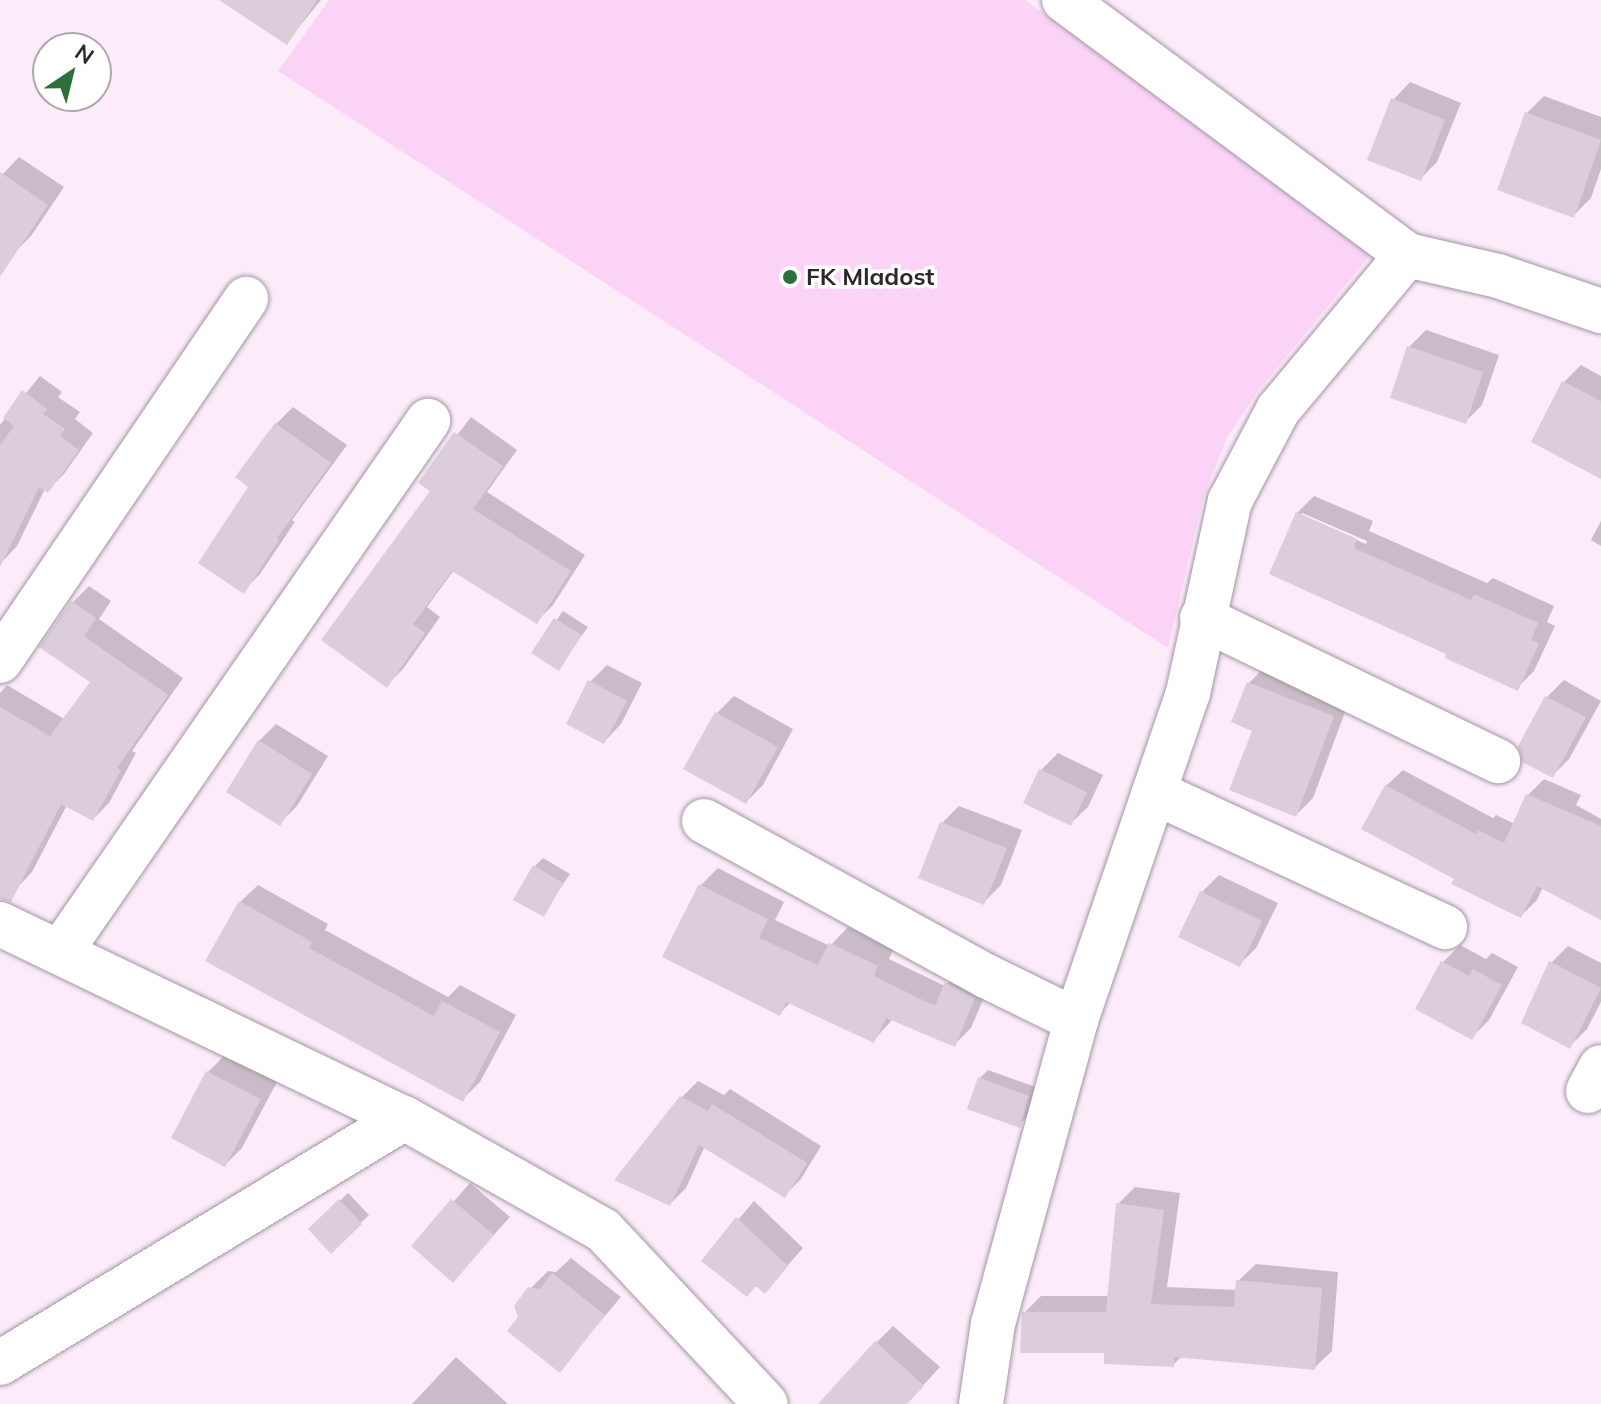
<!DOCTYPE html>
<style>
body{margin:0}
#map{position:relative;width:1601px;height:1404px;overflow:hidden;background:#fcecfa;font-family:Mulish,sans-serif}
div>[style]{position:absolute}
.green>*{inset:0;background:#fad3f7}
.shadow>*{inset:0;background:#0003}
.building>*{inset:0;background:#dccddb}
.roads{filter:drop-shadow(0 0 2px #a495a3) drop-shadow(0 0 2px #a495a3)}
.minor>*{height:44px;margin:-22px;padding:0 22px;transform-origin:22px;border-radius:22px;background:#fff}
.dots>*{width:22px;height:22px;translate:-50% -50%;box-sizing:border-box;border:4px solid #fff;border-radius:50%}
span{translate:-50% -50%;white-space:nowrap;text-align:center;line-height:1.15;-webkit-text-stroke:7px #fff;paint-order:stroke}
.poi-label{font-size:24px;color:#2d272c;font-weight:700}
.left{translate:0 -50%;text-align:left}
.north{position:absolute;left:32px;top:32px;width:80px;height:80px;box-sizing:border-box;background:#fff;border:2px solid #aba9ab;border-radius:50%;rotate:35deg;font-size:22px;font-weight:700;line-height:32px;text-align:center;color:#2d272c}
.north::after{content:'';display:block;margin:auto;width:28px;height:36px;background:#2c713d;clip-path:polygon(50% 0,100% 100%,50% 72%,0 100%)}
</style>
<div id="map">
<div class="green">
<div style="clip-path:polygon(329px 0,1025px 0,1371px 254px,1258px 391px,1227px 438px,1204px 495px,1168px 648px,278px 71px)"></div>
</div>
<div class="shadow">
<div style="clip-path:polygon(258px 0,321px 0,286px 43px)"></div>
<div style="clip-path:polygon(1410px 82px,1461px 103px,1437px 162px,1420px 179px,1393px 100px)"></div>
<div style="clip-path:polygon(1544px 96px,1601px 117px,1601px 169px,1591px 198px,1574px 215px,1527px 113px)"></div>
<div style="clip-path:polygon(19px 157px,64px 187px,31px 236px,14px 253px,0 244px,0 177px)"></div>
<div style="clip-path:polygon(1426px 330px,1499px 355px,1482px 405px,1465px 422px,1409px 347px)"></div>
<div style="clip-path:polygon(1581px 365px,1601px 376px,1601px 477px,1564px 382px)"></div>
<div style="clip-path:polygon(40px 376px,62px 392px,58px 397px,80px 412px,75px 419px,93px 433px,64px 474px,48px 490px,45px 489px,17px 546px,1px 563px,0 425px)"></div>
<div style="clip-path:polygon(293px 407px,347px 445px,292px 520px,295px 522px,260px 574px,243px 591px,251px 486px,276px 424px)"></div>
<div style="clip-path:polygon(471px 417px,517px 450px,487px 492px,585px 555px,553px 605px,537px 621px,454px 570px,427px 607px,440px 617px,403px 669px,387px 685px,433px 491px,421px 482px)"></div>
<div style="clip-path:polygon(evenodd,1314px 496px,1373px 521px,1369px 531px,1487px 583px,1493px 578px,1554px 606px,1547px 622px,1555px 626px,1534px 671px,1517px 688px,1449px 653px,1297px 513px,1314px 496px,1302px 513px,1367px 541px,1366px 544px,1302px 517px,1302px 513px)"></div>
<div style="clip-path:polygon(1601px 521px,1601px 546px,1591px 540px)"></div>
<div style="clip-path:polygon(89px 586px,111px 601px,99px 619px,183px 678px,132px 751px,136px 753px,109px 803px,93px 819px,67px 805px,32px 872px,16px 889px,0 880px,0 693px,7px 685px,66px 720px,93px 681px,73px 602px)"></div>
<div style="clip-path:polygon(563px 611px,588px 627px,558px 668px,534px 652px)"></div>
<div style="clip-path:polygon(607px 665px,642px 683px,621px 724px,604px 742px,590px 682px)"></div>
<div style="clip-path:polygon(1266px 666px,1350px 699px,1313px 798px,1296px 815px,1255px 730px,1249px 683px)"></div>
<div style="clip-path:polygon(1564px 680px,1601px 701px,1569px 759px,1552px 776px,1547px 697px)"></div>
<div style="clip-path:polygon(734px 696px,793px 729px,763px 785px,746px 802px,717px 713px)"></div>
<div style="clip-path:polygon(276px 724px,328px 756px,297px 806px,280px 823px,259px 741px)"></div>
<div style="clip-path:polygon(1058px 753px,1103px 775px,1088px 807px,1070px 824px,1041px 770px)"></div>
<div style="clip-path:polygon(1403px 770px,1493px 818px,1496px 815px,1515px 824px,1528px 795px,1544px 779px,1581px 795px,1576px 805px,1601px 819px,1601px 918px,1543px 887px,1537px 900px,1521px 916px,1457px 878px,1386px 786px)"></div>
<div style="clip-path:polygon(959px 806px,1022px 830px,1001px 885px,984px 902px,942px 823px)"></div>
<div style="clip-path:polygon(543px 858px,570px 874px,543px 914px,535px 866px)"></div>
<div style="clip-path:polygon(718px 868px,784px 902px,775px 920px,830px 946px,848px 927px,894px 948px,889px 959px,945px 986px,963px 966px,991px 981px,971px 1028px,954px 1045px,893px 1019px,874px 1040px,791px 1002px,779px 1014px,665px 956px,701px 885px)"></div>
<div style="clip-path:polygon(1219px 875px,1278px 903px,1256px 948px,1239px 965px,1202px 892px)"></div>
<div style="clip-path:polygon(258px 885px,328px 924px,325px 930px,448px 997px,460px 985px,516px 1015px,480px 1082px,463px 1099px,240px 902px)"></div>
<div style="clip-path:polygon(1460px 945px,1486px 959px,1492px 953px,1518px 967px,1489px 1020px,1472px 1037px,1418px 1008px,1443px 962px)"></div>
<div style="clip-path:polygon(1568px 946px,1601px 963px,1601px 1002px,1587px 1029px,1570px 1046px,1551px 963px)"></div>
<div style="clip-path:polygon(225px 1055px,277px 1082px,242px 1148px,225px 1165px,173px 1137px,208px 1072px)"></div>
<div style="clip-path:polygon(988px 1070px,1036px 1087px,1027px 1117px,1019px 1125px,980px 1078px)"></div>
<div style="clip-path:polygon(698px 1081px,724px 1095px,730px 1089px,821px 1146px,801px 1179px,785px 1195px,705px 1146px,686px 1188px,670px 1204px,682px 1097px)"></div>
<div style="clip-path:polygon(470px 1183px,510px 1217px,453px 1280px,414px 1246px)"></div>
<div style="clip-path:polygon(1135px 1187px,1180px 1193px,1167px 1287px,1238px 1290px,1238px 1281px,1256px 1264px,1338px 1272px,1332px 1351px,1314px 1368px,1182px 1356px,1173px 1365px,1106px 1351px,1024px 1313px,1041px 1296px,1109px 1296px,1118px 1204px)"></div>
<div style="clip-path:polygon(348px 1193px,369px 1215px,331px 1251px,310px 1229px)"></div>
<div style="clip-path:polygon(754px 1201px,803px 1248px,765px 1291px,704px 1260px)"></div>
<div style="clip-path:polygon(571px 1258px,621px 1297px,559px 1370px,520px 1318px,530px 1289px,548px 1271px,556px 1272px)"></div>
<div style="clip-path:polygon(893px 1326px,940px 1367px,906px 1404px,843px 1404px,876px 1343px)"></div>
<div style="clip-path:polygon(456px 1357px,508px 1404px,412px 1404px)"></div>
</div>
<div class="building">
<div style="clip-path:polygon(219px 0,317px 0,287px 45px)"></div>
<div style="clip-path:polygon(1391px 98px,1445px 120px,1421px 181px,1367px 160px)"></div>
<div style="clip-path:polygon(1525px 112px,1601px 140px,1574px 218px,1497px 190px)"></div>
<div style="clip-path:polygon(0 172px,48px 205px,0 277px)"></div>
<div style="clip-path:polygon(1407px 346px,1483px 372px,1466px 424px,1390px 398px)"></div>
<div style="clip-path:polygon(1562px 381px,1601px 401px,1601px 479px,1531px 442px)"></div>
<div style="clip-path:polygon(22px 390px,47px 409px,43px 414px,65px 429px,60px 436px,79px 450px,48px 493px,39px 487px,0 567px,0 445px,14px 426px,3px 418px)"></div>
<div style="clip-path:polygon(275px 423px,331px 463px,277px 538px,279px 540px,244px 594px,198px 563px,248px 487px,235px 477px)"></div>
<div style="clip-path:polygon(454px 432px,503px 466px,473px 509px,571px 571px,537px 624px,452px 571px,413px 624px,425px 633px,387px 688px,321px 640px,430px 491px,418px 483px)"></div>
<div style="clip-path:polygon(1296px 512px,1357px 539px,1354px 548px,1471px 600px,1474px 594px,1538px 623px,1531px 640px,1539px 643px,1518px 691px,1445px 658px,1446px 654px,1269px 574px)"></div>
<div style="clip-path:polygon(71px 601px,96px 618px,84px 636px,168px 695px,117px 768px,121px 770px,93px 821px,61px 804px,11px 902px,0 899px,0 707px,50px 736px,90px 682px,39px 647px)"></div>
<div style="clip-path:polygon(554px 618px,582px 635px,559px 671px,531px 653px)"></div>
<div style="clip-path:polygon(588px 680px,627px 701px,604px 744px,566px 724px)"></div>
<div style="clip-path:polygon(1247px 682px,1334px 716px,1296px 817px,1229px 790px,1252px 731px,1231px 722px)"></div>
<div style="clip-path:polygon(1545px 696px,1586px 717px,1553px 778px,1522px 762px,1518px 746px)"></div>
<div style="clip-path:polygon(715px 712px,778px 747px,746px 804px,683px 769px)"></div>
<div style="clip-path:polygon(258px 740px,312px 774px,280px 826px,226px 792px)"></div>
<div style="clip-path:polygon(1039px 769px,1087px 792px,1071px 826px,1023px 803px)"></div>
<div style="clip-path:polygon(1385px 785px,1476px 834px,1478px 830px,1504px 843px,1526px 794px,1601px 826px,1601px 920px,1537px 886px,1521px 918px,1451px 884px,1454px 879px,1361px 829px)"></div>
<div style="clip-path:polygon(940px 822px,1007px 848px,984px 905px,918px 878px)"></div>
<div style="clip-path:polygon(533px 865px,563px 883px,544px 917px,513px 900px)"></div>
<div style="clip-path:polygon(699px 884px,768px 919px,759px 938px,818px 965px,829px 943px,878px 966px,874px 976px,935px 1006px,945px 982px,975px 998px,955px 1047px,886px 1018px,874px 1043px,786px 1002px,780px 1016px,662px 957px)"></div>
<div style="clip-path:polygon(1200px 891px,1262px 921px,1240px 967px,1178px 937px)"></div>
<div style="clip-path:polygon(239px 901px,312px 942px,309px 948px,434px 1016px,442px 1001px,500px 1032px,463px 1102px,205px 961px)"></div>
<div style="clip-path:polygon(1441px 961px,1469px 976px,1473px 969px,1502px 985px,1472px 1040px,1415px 1009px)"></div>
<div style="clip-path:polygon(1549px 961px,1601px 988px,1570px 1049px,1521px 1023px)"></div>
<div style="clip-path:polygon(206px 1071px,261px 1099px,225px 1167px,171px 1138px)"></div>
<div style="clip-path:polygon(978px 1077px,1029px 1096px,1020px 1128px,967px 1109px)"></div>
<div style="clip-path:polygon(680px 1096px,708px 1111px,712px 1104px,807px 1163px,785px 1198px,699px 1145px,670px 1206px,614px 1180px)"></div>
<div style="clip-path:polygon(339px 1199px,362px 1224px,331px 1254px,308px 1229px)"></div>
<div style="clip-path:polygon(451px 1199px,494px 1235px,453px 1283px,411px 1246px)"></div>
<div style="clip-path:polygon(1116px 1203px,1164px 1210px,1151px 1304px,1234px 1307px,1236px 1280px,1322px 1288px,1315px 1370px,1174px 1357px,1174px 1367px,1104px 1364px,1104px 1353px,1020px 1353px,1022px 1312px,1106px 1312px)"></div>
<div style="clip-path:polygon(736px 1217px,788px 1266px,765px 1294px,756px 1286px,747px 1297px,701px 1261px)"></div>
<div style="clip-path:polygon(552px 1273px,605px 1315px,560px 1373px,507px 1331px,518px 1317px,514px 1306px,528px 1287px,540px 1289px)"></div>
<div style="clip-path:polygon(875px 1341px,924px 1386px,907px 1404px,818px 1404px)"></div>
</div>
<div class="roads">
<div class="minor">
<div style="left:1064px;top:0;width:427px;rotate:36.6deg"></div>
<div style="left:1407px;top:255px;width:93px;rotate:13deg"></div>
<div style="left:1498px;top:276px;width:109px;rotate:18.8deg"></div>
<div style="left:1202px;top:618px;width:329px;rotate:25.8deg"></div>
<div style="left:0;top:661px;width:438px;rotate:-55.8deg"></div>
<div style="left:1154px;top:792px;width:321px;rotate:24.9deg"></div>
<div style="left:704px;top:821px;width:322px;rotate:28.8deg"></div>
<div style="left:986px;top:976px;width:100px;rotate:26.1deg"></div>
<div style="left:0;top:924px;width:448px;rotate:25.7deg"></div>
<div style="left:404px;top:1118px;width:228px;rotate:29.4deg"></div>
<div style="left:603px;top:1230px;width:238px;rotate:46.9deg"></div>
<div style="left:61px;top:951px;width:645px;rotate:-55.3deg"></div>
<div style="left:1588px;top:1091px;width:27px;rotate:-62deg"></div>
<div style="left:0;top:1363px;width:472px;rotate:-31.2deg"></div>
<div style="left:981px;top:1404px;width:81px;rotate:-81.5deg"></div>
<div style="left:993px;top:1324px;width:315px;rotate:-74.7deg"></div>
<div style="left:1076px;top:1020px;width:346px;rotate:-71.1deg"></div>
<div style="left:1188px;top:693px;width:197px;rotate:-77.7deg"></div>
<div style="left:1230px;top:501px;width:103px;rotate:-62.2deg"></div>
<div style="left:1278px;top:410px;width:202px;rotate:-50.2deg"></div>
</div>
</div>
<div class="dots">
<div style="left:790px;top:277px;background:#2c713d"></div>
</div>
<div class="poi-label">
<span class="left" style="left:806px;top:277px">FK Mladost</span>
</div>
<div class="north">N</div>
</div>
